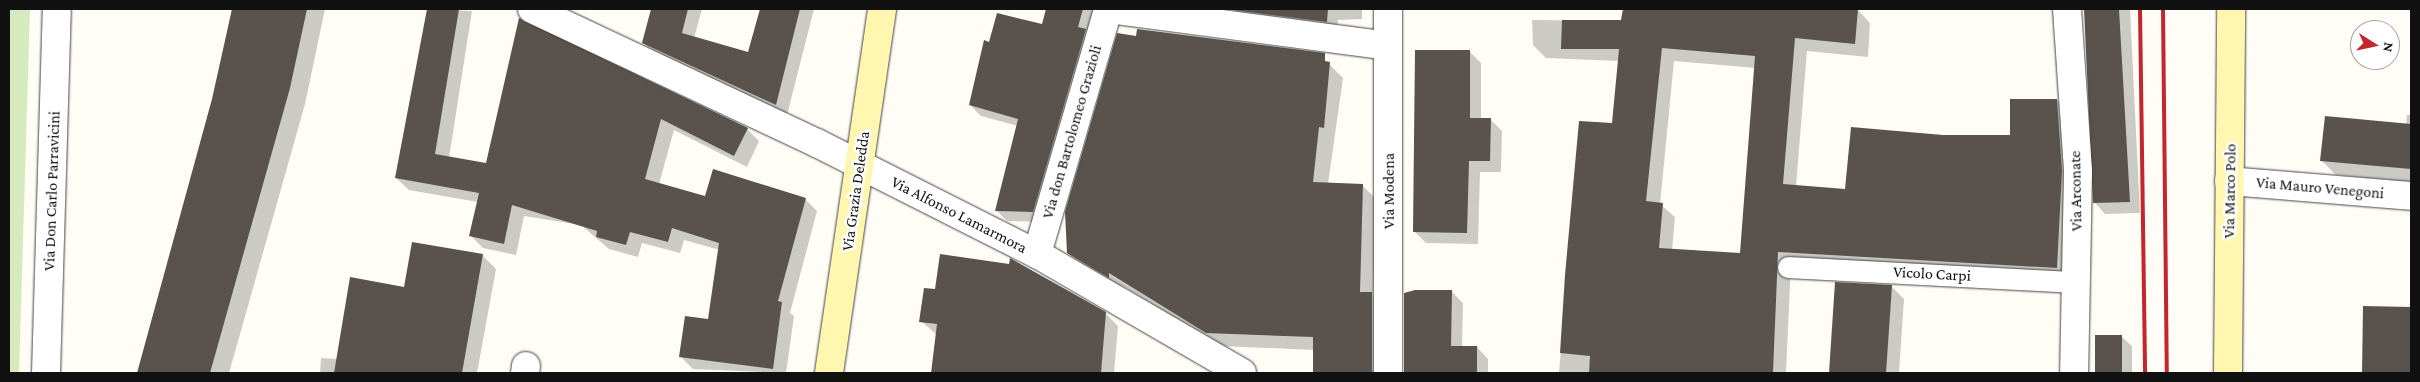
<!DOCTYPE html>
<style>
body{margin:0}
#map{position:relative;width:2420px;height:382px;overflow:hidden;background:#fffdf5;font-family:"Crimson Pro",serif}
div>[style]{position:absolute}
.green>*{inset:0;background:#d5ebbd}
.shadow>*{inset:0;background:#0003}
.building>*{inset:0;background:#5a524d}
.roads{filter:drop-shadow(0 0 1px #444) drop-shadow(0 0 1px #444)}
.lane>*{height:21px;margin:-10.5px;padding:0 10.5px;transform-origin:10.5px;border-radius:10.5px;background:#fff}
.street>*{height:28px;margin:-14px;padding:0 14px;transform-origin:14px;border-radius:14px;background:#fff}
.secondary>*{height:28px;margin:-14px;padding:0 14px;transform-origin:14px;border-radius:14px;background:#fff6b0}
.rail>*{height:4px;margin:-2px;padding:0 2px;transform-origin:2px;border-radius:2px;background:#c4262e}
span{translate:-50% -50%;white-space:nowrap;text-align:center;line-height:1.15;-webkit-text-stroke:5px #fff;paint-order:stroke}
.street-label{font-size:16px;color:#111}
.frame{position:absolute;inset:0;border:10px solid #111;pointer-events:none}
.north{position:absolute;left:2350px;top:20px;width:50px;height:50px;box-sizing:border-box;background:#fff;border:1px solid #a0a0a0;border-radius:50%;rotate:100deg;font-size:14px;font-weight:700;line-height:20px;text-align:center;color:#111}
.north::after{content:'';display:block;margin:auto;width:18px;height:22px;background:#c4262e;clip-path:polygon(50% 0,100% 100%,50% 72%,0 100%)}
</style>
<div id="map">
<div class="green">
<div style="clip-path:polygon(9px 9px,30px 9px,19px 373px,9px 373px)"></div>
</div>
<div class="shadow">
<div style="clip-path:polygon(232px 9px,325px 9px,305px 104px,229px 373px,140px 373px,213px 100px)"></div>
<div style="clip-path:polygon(428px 9px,472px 11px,449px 158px,487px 165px,519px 20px,747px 129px,759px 141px,747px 167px,674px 130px,659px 184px,706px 197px,805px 199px,817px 211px,790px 313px,794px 316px,786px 373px,693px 369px,680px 356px,709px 321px,720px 250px,684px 240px,680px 253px,642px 243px,638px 257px,609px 249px,581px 225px,524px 216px,516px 255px,483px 248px,471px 236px,478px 202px,409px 190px,396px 178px)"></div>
<div style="clip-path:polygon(653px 9px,702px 9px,694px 38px,749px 53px,761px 9px,814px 9px,787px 115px,655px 54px,643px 43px)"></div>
<div style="clip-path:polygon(1047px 9px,1096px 9px,1044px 222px,1007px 221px,996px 210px,1018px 126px,981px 116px,970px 105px,990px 43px,1043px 26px)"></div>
<div style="clip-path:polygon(1228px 9px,1362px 9px,1362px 19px,1338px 20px,1337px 32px,1292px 26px)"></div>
<div style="clip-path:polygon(evenodd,1624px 9px,1850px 9px,1858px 10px,1870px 23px,1868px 57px,1807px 51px,1796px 186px,1846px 190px,1943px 136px,2011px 136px,2057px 100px,2070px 113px,2069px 280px,1791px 264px,1786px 372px,1802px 373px,1559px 373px,1580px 123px,1613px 124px,1619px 61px,1546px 58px,1533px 45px,1532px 20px,1623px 21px,1624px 9px,1674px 61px,1756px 68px,1742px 254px,1672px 250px,1675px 217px,1660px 204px,1674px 61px)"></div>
<div style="clip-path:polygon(2085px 9px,2130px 9px,2140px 213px,2105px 214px,2094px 202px)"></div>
<div style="clip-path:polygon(1470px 52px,1481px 63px,1481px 119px,1491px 120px,1502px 131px,1501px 172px,1480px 172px,1478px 244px,1426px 243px,1415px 232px)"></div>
<div style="clip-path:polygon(1329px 64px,1343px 78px,1328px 184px,1362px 185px,1376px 199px,1373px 295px,1386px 307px,1386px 373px,1314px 373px,1314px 350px,1221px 346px,1123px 286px,1122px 290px,1082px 267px,1068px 253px)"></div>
<div style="clip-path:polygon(2407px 115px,2411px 115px,2411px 182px,2336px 175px,2322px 161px,2406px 125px)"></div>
<div style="clip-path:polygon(482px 255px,496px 269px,477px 373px,320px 373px,321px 358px,337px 359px)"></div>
<div style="clip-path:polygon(1836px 283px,1891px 286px,1904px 299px,1899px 373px,1830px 373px)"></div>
<div style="clip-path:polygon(1451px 291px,1463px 303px,1462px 347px,1477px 347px,1488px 359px,1488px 373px,1404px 373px,1405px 294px)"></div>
<div style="clip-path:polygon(2364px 307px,2411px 308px,2411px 373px,2363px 373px)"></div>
<div style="clip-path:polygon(1105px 313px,1118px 326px,1114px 373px,932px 373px,937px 335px,921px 321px)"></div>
<div style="clip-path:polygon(2097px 336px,2121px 336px,2132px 346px,2132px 373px,2096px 373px)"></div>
</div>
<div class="building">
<div style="clip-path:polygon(232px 9px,307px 9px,290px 88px,210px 373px,137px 373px,212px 99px)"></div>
<div style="clip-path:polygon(427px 9px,459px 9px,435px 154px,486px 163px,519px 18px,748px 128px,734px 156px,661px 119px,645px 179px,705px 196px,713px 169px,806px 198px,778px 301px,782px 302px,773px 369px,679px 357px,685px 316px,708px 319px,719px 243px,672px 228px,668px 242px,630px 232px,626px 245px,596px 237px,597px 231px,512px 205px,504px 244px,469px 236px,479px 193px,395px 178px)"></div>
<div style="clip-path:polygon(651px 9px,688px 9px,682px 33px,748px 52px,760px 9px,800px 9px,776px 105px,642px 43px)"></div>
<div style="clip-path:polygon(1046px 9px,1083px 9px,1078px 27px,1086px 29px,1033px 212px,995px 211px,1018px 119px,969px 105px,984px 40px,989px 42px,997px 13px,1042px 24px)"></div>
<div style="clip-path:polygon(1225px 9px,1328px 9px,1327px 22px)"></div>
<div style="clip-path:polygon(evenodd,1623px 9px,1858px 9px,1855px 44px,1795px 38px,1783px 184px,1845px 189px,1851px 127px,1943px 135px,2010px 135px,2010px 99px,2057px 99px,2062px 171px,2057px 268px,1778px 252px,1773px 373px,1589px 373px,1590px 356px,1560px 353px,1565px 275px,1579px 121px,1612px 123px,1619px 49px,1561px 49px,1562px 20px,1621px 20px,1623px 9px,1662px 48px,1755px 56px,1740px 253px,1659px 248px,1663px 203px,1646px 201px,1662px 48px)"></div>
<div style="clip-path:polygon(2084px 9px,2119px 9px,2130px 202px,2093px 203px)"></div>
<div style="clip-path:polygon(1137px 29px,1325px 53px,1325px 61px,1330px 62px,1324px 128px,1319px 127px,1313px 182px,1363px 184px,1360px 292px,1372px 292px,1372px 373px,1313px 373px,1313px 337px,1206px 333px,1109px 273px,1109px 278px,1067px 253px,1065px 212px,1117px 33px,1136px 36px)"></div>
<div style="clip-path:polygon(1415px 50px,1470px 50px,1470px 118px,1491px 118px,1490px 161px,1469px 161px,1467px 233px,1413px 232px)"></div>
<div style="clip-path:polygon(2325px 116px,2411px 124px,2411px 169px,2320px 161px)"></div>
<div style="clip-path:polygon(412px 242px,483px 254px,462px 373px,334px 373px,350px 277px,404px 287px)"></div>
<div style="clip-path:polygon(940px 254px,1009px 264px,1010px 258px,1106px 312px,1101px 373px,931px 373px,937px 324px,919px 322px,924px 288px,935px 289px)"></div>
<div style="clip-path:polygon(1835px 282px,1892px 285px,1886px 373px,1829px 373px)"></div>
<div style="clip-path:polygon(1415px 290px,1452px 290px,1451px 346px,1477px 346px,1477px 373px,1404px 373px,1404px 293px)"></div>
<div style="clip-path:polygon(2363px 306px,2411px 307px,2411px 373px,2362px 373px)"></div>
<div style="clip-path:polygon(2095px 335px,2122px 335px,2122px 373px,2095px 373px)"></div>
</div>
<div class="roads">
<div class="lane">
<div style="left:1788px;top:267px;width:288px;rotate:3deg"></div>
</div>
<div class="street">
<div style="left:532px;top:9px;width:315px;rotate:25.2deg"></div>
<div style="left:817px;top:143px;width:246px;rotate:26.8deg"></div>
<div style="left:1037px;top:254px;width:237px;rotate:30.1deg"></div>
<div style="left:1108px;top:9px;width:282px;rotate:7.5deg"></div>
<div style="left:1388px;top:9px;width:364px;rotate:90deg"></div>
<div style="left:2067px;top:9px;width:162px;rotate:86.1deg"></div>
<div style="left:2078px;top:171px;width:202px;rotate:91.1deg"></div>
<div style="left:2229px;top:181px;width:183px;rotate:4.7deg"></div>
<div style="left:1037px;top:254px;width:255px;rotate:-73.8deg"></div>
<div style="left:46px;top:373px;width:364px;rotate:-88.3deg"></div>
<div style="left:525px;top:373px;width:7px;rotate:-82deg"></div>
</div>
<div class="secondary">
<div style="left:829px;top:373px;width:368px;rotate:-81.7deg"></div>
<div style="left:2228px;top:373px;width:364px;rotate:-89.5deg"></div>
</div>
</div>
<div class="rail">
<div style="left:2140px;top:9px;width:364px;rotate:89.2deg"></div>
<div style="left:2163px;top:9px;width:364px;rotate:89.4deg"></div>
</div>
<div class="street-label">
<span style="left:1072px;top:132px;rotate:-74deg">Via don Bartolomeo Grazioli</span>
<span style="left:2320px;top:188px;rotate:5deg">Via Mauro Venegoni</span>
<span style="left:52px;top:191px;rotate:-88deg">Via Don Carlo Parravicini</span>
<span style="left:856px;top:191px;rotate:-82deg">Via Grazia Deledda</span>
<span style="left:1389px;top:191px;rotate:-90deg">Via Modena</span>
<span style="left:2076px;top:191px;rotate:-91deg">Via Arconate</span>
<span style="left:2230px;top:191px;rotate:-89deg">Via Marco Polo</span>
<span style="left:959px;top:215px;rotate:27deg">Via Alfonso Lamarmora</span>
<span style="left:1932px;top:274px;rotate:3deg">Vicolo Carpi</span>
</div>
<div class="frame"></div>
<div class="north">N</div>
</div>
